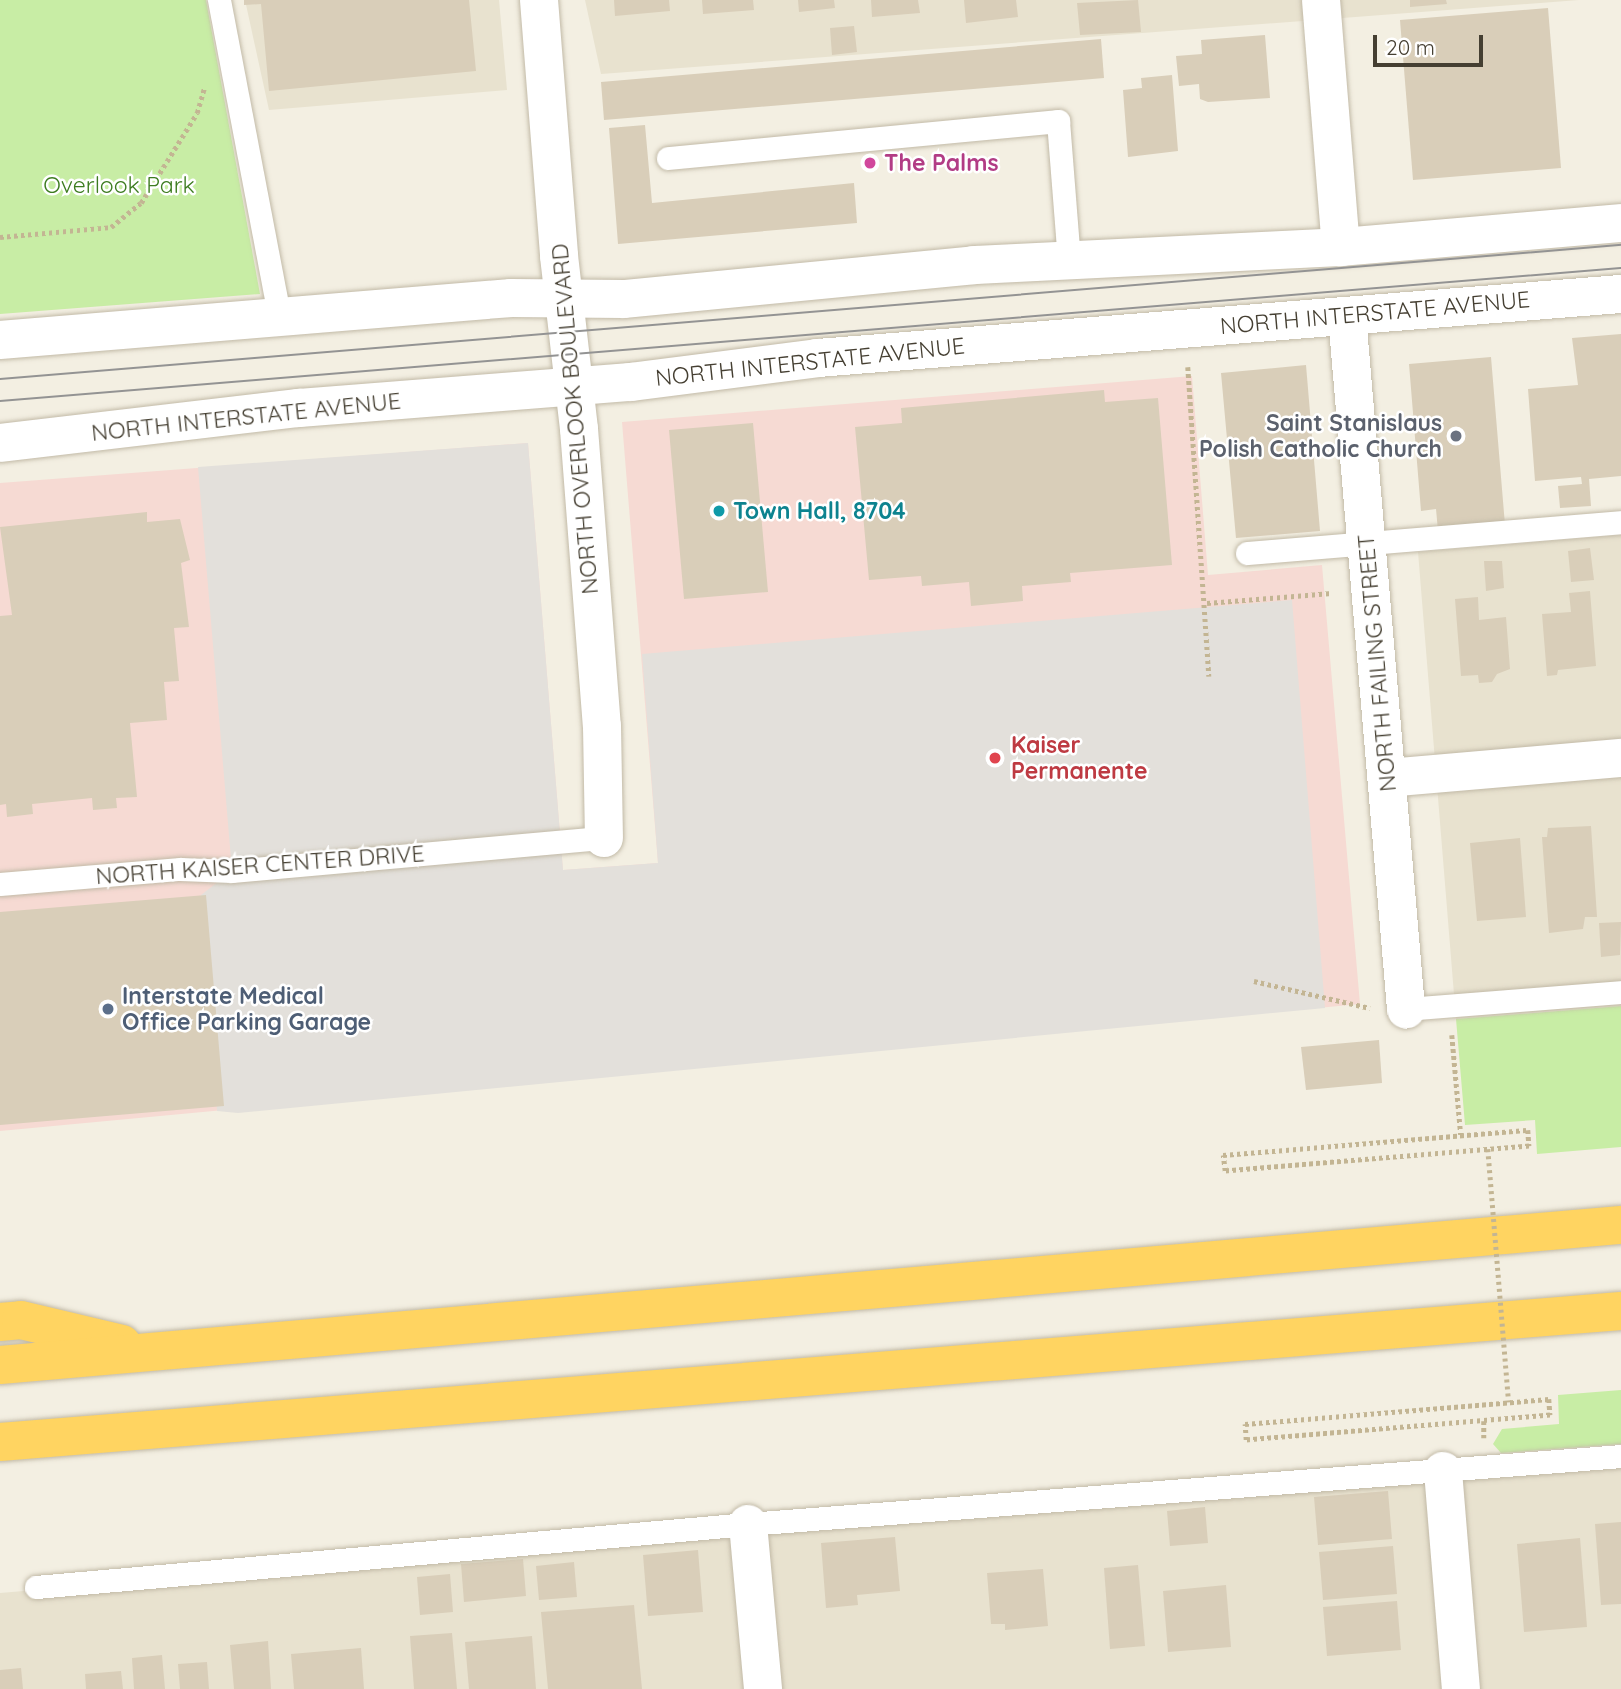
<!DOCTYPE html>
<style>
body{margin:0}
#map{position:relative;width:1621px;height:1689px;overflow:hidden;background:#f3efe2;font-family:Quicksand,sans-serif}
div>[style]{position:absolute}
.residential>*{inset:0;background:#e8e2cf}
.medical>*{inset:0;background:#f6dad3}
.green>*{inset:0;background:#c8eda5}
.parking>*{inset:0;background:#e3e0db}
.building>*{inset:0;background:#d9ceb9}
.path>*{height:4.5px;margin-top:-2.25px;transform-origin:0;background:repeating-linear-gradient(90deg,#c3b593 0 3.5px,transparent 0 7px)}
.roads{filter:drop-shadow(0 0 2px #c2baa7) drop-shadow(0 0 2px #c2baa7)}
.service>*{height:23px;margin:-11.5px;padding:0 11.5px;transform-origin:11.5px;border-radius:11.5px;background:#fff}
.minor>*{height:38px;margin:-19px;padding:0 19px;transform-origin:19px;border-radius:19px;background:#fff}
.tertiary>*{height:38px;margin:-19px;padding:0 19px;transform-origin:19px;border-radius:19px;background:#fff}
.motorway>*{height:38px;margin:-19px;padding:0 19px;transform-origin:19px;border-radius:19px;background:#ffd461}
.tram>*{height:2px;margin:-1px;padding:0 1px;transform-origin:1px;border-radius:1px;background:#939393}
.path-bridge>*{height:4.5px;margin-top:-2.25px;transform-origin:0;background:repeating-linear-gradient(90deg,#c3b593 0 3.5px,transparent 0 7px)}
.dots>*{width:19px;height:19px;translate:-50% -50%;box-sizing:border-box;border:4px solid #fff;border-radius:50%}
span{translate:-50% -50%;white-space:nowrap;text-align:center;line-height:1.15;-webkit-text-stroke:5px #fff;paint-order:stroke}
.hotel-label{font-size:23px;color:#b23c85;font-weight:700}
.left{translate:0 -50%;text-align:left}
.park-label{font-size:23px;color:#3d7c20}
.street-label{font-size:23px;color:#453f32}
.worship-label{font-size:23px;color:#5b616d;font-weight:700}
.right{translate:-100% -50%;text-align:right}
.culture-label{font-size:23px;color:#0d838f;font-weight:700}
.health-label{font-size:23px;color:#be3a42;font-weight:700}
.service-label{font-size:23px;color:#4e5e75;font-weight:700}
.scale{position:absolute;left:1373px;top:35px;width:110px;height:32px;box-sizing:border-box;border:4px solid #453f32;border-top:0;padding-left:9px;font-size:21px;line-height:24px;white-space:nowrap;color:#453f32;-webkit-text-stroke:5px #fff;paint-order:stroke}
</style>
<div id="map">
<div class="residential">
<div style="clip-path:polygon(245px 0,499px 0,507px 90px,269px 110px)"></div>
<div style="clip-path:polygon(585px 0,1579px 0,601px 74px)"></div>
<div style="clip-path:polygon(1621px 535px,1621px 1006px,1456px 1019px,1418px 552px)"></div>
<div style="clip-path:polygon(1621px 1457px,1621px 1689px,0 1689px,0 1593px)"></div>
</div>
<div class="medical">
<div style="clip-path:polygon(1192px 376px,1208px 575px,1322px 565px,1360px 1004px,0 1131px,0 483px,528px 443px,563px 870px,658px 863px,622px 422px)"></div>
</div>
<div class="green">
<div style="clip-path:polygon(0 0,206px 0,260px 294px,0 314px)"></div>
<div style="clip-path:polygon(1621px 1006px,1621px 1147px,1537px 1154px,1535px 1120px,1465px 1125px,1456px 1019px)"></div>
<div style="clip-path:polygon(1621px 1390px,1621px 1444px,1501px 1453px,1493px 1444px,1502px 1429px,1559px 1424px,1558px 1395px)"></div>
</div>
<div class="parking">
<div style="clip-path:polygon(528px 443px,563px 870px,658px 863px,642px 654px,1292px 600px,1325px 1008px,238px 1113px,217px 1111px,201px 895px,232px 871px,198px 467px)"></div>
</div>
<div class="building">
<div style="clip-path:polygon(244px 0,469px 0,476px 71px,269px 91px,261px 4px,244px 5px)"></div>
<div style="clip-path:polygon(614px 0,669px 0,670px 11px,615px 16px)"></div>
<div style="clip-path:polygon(702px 0,753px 0,754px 10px,703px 14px)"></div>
<div style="clip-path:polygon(798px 0,834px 0,835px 8px,799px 12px)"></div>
<div style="clip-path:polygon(871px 0,918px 0,920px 13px,872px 17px)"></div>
<div style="clip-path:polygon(964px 0,1016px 0,1018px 17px,966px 23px)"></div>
<div style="clip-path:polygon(1138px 0,1141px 32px,1080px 35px,1077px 3px)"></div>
<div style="clip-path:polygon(1410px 0,1446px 0,1447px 4px,1410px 7px)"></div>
<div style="clip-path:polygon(1548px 8px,1561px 168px,1413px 180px,1400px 20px)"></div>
<div style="clip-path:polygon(854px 26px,857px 52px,832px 55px,830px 28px)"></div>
<div style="clip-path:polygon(1265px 35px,1270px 98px,1208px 102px,1200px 99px,1199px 84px,1179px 86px,1176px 56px,1202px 54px,1201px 40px)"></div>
<div style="clip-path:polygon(1101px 39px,1104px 78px,604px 120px,601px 82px)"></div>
<div style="clip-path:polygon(1172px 75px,1178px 151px,1128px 157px,1123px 90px,1142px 88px,1141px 78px)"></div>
<div style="clip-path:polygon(645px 125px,652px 203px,854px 183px,857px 223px,618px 244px,609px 128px)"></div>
<div style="clip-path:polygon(1621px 334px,1621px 476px,1589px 479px,1591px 506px,1560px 508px,1558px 486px,1582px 484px,1581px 477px,1535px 481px,1528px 389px,1578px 385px,1572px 338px)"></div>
<div style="clip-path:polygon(1491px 357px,1505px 525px,1438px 531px,1436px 509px,1421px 511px,1409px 364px)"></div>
<div style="clip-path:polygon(1306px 365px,1320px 531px,1236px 538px,1221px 373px)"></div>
<div style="clip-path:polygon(1104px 390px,1105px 402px,1158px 398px,1172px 565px,1070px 573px,1071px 582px,1022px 586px,1023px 601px,971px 606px,969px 582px,922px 586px,921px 576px,869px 580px,855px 427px,902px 423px,901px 408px)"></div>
<div style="clip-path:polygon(753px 423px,768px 592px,684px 599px,669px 430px)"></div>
<div style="clip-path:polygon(147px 512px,147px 522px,180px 519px,190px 560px,181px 563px,189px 627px,174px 628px,179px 681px,164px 682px,167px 720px,130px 723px,137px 797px,116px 798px,117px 808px,93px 810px,92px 798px,32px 804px,33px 814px,7px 817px,6px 804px,0 805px,0 616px,12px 615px,0 527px)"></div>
<div style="clip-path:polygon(1590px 548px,1594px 580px,1571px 582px,1568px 551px)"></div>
<div style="clip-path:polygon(1484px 561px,1502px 561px,1504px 588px,1486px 591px)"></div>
<div style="clip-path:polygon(1590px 591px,1596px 666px,1558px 670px,1557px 675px,1547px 676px,1542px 614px,1571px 612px,1569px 593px)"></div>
<div style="clip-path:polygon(1478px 597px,1479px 620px,1506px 617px,1510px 669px,1497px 674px,1492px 682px,1479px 683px,1478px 675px,1461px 676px,1455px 599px)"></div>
<div style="clip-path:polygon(1591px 826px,1597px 917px,1585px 917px,1583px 929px,1549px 933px,1542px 837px,1547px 837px,1548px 828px)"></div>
<div style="clip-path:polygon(1520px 838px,1526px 917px,1477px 921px,1470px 843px)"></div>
<div style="clip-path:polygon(206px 895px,224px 1106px,0 1125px,0 912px)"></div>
<div style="clip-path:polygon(1621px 922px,1620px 955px,1601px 957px,1599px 923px)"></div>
<div style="clip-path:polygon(1379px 1040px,1382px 1083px,1306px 1090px,1301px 1047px)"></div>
<div style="clip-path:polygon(1388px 1491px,1392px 1539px,1318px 1545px,1314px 1497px)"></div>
<div style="clip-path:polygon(1205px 1507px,1208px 1543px,1170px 1546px,1167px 1511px)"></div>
<div style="clip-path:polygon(1621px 1522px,1621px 1604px,1601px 1605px,1595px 1524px)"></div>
<div style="clip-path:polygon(895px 1537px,900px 1591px,857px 1595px,858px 1605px,826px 1608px,821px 1543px)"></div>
<div style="clip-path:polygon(1580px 1538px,1587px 1627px,1524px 1632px,1517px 1544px)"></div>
<div style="clip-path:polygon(1393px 1546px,1397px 1594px,1323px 1600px,1319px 1552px)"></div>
<div style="clip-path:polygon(698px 1550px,703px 1612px,648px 1616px,643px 1555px)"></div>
<div style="clip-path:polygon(523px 1559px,526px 1596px,464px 1602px,461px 1564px)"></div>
<div style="clip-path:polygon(574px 1562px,577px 1597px,539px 1600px,536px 1566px)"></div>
<div style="clip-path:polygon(1138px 1565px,1145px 1646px,1110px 1649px,1104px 1568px)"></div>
<div style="clip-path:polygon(1043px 1569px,1048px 1626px,1005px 1630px,1005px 1624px,991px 1624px,987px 1573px)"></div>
<div style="clip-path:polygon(450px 1574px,453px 1612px,420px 1615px,417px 1577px)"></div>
<div style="clip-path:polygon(1226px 1585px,1231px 1647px,1168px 1652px,1163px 1591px)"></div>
<div style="clip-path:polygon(1397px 1601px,1401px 1650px,1327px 1656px,1323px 1607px)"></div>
<div style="clip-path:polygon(634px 1605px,642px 1689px,548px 1689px,541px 1612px)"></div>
<div style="clip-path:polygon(452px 1633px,457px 1689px,414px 1689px,410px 1636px)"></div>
<div style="clip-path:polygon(532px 1636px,536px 1689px,469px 1689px,465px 1642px)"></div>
<div style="clip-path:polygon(268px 1641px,271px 1689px,234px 1689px,230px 1645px)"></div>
<div style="clip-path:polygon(361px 1648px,364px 1689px,294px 1689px,291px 1654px)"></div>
<div style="clip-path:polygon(162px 1655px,165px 1689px,134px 1689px,132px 1658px)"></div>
<div style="clip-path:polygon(207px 1662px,209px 1689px,180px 1689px,178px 1664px)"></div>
<div style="clip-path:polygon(21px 1668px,23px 1689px,0 1689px,0 1670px)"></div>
<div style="clip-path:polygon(121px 1671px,123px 1689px,86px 1689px,85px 1674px)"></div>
</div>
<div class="path">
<div style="left:0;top:237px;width:111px;rotate:-5.1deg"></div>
<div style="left:111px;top:227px;width:38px;rotate:-39deg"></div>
<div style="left:141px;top:203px;width:106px;rotate:-58.1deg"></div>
<div style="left:197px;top:113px;width:26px;rotate:-74deg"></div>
<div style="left:1188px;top:367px;width:310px;rotate:86.1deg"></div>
<div style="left:1207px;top:603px;width:125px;rotate:-4.6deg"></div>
<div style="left:1254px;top:981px;width:119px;rotate:13.1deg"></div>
<div style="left:1452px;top:1035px;width:100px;rotate:84.9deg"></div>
<div style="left:1528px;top:1130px;width:16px;rotate:86deg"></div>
<div style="left:1529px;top:1146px;width:305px;rotate:175.3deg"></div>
<div style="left:1225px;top:1171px;width:16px;rotate:-97deg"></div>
<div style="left:1223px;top:1155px;width:306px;rotate:-4.7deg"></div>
<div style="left:1549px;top:1399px;width:16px;rotate:86deg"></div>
<div style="left:1550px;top:1415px;width:305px;rotate:175.3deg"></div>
<div style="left:1246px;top:1440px;width:16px;rotate:-94deg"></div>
<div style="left:1245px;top:1424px;width:305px;rotate:-4.7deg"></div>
<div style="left:1484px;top:1421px;width:17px;rotate:90deg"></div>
</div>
<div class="roads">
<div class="service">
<div style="left:219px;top:0;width:321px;rotate:79.2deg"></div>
<div style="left:668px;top:158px;width:392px;rotate:-5.4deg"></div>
<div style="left:1058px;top:121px;width:140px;rotate:85.5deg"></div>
<div style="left:1247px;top:553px;width:375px;rotate:-4.7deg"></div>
<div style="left:0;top:884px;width:181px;rotate:-4.8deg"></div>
<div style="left:180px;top:869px;width:52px;rotate:2.2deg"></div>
<div style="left:232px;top:871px;width:373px;rotate:-5.1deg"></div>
<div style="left:1406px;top:1009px;width:216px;rotate:-4.5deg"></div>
<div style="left:36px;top:1587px;width:715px;rotate:-5.06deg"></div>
<div style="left:748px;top:1524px;width:876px;rotate:-4.45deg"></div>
</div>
<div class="minor">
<div style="left:539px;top:0;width:257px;rotate:85.5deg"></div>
<div style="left:559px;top:256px;width:174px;rotate:83.4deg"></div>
<div style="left:579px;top:429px;width:298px;rotate:85.6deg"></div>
<div style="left:602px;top:726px;width:112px;rotate:89deg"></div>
<div style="left:1321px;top:0;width:248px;rotate:85.4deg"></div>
<div style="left:1347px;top:316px;width:696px;rotate:85.13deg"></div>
<div style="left:1387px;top:778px;width:235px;rotate:-4.9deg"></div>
<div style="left:1443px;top:1471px;width:219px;rotate:85.3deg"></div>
<div style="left:748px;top:1524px;width:166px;rotate:84.8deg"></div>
</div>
<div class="tertiary">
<div style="left:0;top:340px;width:513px;rotate:-4.7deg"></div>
<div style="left:511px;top:298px;width:113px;rotate:0.5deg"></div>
<div style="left:624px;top:299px;width:352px;rotate:-5.5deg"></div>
<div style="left:974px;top:265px;width:367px;rotate:-2.8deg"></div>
<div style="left:1341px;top:247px;width:281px;rotate:-4.9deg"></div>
<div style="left:0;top:443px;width:301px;rotate:-6.7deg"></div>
<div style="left:299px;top:408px;width:333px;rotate:-4.5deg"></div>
<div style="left:631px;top:382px;width:189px;rotate:-7.3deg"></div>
<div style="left:818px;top:358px;width:806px;rotate:-4.56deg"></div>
</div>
<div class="motorway">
<div style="left:0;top:1322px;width:21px;rotate:-5deg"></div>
<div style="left:21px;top:1320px;width:104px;rotate:13.4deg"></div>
<div style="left:0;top:1365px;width:1627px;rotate:-4.94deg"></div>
<div style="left:0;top:1442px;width:1626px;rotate:-4.62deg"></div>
</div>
</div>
<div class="tram">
<div style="left:0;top:379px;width:1627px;rotate:-4.73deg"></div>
<div style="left:0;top:401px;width:1626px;rotate:-4.69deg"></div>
</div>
<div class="path-bridge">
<div style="left:1488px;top:1149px;width:254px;rotate:85.3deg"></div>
</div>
<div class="dots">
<div style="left:870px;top:163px;background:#d1479c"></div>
<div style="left:1456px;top:436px;background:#6b7280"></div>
<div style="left:719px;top:511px;background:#0f9aa8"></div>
<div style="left:995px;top:758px;background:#e0444e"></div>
<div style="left:108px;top:1009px;background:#5c6f8a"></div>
</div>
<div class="hotel-label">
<span class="left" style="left:884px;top:163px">The Palms</span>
</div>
<div class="park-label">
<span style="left:119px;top:185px">Overlook Park</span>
</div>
<div class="street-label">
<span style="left:1375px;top:313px;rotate:-5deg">NORTH INTERSTATE AVENUE</span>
<span style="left:810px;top:362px;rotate:-6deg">NORTH INTERSTATE AVENUE</span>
<span style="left:246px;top:417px;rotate:-6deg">NORTH INTERSTATE AVENUE</span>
<span style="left:575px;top:419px;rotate:-95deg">NORTH OVERLOOK BOULEVARD</span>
<span style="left:1377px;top:663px;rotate:-95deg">NORTH FAILING STREET</span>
<span style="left:260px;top:865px;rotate:-4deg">NORTH KAISER CENTER DRIVE</span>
</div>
<div class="worship-label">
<span class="right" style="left:1442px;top:436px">Saint Stanislaus<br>Polish Catholic Church</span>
</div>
<div class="culture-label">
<span class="left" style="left:733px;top:511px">Town Hall, 8704</span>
</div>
<div class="health-label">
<span class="left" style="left:1011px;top:758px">Kaiser<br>Permanente</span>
</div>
<div class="service-label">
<span class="left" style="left:122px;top:1009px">Interstate Medical<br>Office Parking Garage</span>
</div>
<div class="scale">20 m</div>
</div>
